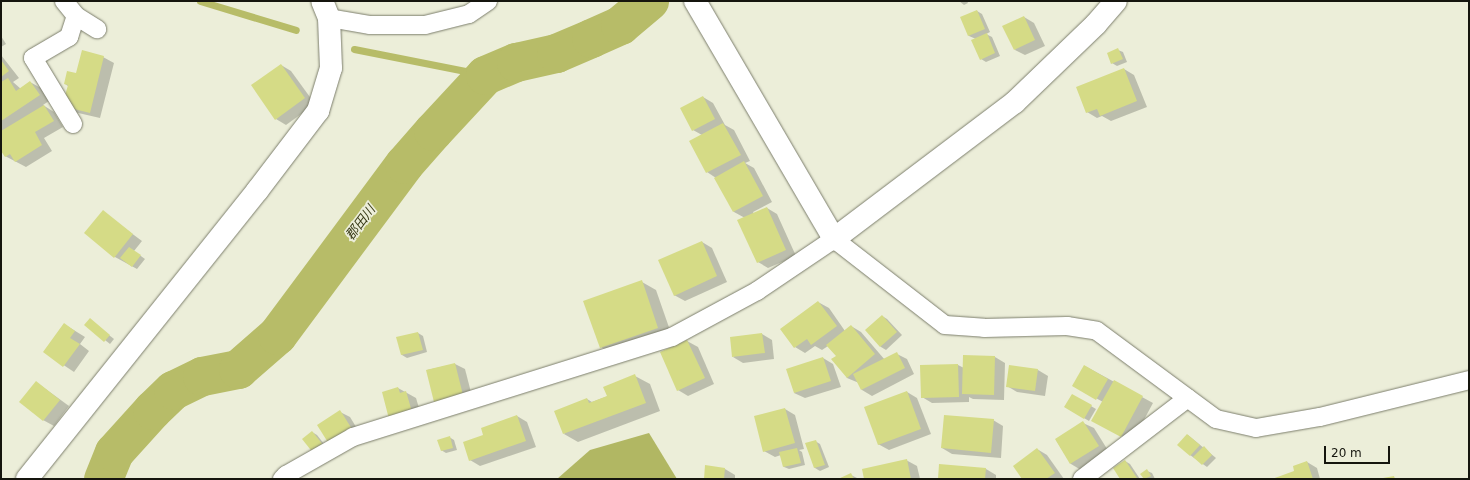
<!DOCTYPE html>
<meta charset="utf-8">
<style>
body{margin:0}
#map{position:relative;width:1470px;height:480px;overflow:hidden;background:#eceed9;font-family:"DejaVu Sans","Noto Sans JP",sans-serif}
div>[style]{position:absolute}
.forest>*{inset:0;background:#b1b763}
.shadow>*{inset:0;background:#0003}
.stream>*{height:7px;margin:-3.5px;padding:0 3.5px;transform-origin:3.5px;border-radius:3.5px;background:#b7bc68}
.river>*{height:39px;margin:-19.5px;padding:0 19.5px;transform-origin:19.5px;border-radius:19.5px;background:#b7bc68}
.building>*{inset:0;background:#d5db86}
.roads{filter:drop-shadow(0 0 1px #7c7e6c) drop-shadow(0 0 1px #7c7e6c)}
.street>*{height:18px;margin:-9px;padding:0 9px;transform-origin:9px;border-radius:9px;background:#fff}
.secondary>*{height:22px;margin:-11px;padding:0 11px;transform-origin:11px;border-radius:11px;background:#fff}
span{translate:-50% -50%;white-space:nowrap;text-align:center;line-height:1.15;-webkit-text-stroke:3.5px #eceed9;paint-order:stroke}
.water-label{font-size:13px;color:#393b17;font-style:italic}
.frame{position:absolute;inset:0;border:2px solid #15150e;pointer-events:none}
.scale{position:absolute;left:1324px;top:446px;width:66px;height:18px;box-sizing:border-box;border:2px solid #15150e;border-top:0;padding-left:5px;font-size:12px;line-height:14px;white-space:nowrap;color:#15150e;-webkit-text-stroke:3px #eceed9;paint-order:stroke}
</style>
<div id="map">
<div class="forest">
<div style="clip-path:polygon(649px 433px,677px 479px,557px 479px,590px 450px)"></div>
</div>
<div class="shadow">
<div style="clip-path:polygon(959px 1px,967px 1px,968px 3px,964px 5px)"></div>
<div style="clip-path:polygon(977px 11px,982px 14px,990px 32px,986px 34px,992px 37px,1000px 56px,986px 62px,981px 59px,976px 39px,969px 36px,962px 18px)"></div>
<div style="clip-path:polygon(1024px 17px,1034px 23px,1045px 46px,1025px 55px,1015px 50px)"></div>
<div style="clip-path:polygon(1px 36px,6px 44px,1px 47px)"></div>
<div style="clip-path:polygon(1118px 50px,1123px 52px,1127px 62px,1117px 66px,1112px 63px)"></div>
<div style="clip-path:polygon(1px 55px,19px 78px,13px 82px,21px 89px,30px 82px,41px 88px,49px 101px,43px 105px,54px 112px,63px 127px,44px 138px,52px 151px,26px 167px,5px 156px,1px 149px,2px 131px,1px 130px)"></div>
<div style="clip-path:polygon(103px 57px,114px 63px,100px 118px,74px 112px,68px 86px,65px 84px)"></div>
<div style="clip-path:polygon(281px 65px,291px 71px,315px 104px,286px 125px,276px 119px)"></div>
<div style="clip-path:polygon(1124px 69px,1134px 75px,1147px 107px,1111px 121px,1102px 116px,1097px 118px,1087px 112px)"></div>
<div style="clip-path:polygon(703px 97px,713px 103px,725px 125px,734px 130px,750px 161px,745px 163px,754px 168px,772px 202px,753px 212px,754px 214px,767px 208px,777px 214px,796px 256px,768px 268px,758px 262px,745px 218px,734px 212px,716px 178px,707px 172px,702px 135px,693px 130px)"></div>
<div style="clip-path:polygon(103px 212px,142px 241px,134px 251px,145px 259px,137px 269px,115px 257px)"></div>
<div style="clip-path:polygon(702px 242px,712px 248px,727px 282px,685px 301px,674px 295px)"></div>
<div style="clip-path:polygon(642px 282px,656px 290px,672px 336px,615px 356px,601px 347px)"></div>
<div style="clip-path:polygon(818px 302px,829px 308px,845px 331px,851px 326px,861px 332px,885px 360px,897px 354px,907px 359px,914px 374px,872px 396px,862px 390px,859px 383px,847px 378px,837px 356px,828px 346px,822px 350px,815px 346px,805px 353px,795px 347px)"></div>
<div style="clip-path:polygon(882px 316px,887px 319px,902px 335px,886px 350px,881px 347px,866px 330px)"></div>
<div style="clip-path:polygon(90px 320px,114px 339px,110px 344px,86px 325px)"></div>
<div style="clip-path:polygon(64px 324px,85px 337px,80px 344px,89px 351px,74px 372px,44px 352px)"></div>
<div style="clip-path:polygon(418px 333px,423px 336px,427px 352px,407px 358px,402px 355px,398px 338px)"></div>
<div style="clip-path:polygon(762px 334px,772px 340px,774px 359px,743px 363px,733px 357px)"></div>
<div style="clip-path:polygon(687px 341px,698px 347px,714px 384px,688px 396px,678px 390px,661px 353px)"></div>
<div style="clip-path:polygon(995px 357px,1005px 363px,1004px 400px,973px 399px,969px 397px,969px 402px,932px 403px,922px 397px,958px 365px,964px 368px)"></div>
<div style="clip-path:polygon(823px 358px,833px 364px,841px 387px,805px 398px,794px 393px)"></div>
<div style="clip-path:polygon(455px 364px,465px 369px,474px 404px,427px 370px)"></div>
<div style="clip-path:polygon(1085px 366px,1153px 403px,1132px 442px,1103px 426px,1103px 402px,1074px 386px)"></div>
<div style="clip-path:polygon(1038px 370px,1048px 376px,1045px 396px,1017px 392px,1007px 386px)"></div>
<div style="clip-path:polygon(635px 376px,650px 384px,660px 411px,578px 442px,564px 434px,587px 399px,592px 402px,608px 396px)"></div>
<div style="clip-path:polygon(36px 382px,69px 406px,54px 426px,43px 420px)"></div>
<div style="clip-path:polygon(398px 388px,416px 398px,422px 418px,400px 424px)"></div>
<div style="clip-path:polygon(907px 392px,917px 398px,931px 434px,889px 450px,878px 444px)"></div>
<div style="clip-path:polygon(1072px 395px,1096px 409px,1089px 421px,1065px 407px)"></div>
<div style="clip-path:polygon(785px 409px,795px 415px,804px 449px,799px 450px,802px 452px,805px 465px,789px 469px,784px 467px,781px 455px,775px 457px,764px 451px)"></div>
<div style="clip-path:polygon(340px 412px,350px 417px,361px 435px,330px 443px)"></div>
<div style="clip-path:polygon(517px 416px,527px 422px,536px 447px,480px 466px,470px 460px)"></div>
<div style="clip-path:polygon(993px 420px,1003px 426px,1001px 458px,952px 454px,942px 448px)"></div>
<div style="clip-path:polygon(1083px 423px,1094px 428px,1109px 452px,1081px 470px,1071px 464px,1056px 440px)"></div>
<div style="clip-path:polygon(312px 432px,317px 435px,328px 449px,320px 456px)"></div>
<div style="clip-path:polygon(1188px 435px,1216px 458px,1207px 467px,1190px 455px)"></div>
<div style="clip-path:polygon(449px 437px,454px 440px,457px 450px,446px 453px,441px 450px)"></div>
<div style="clip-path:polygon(815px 441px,820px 444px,829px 467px,820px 471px,815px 468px,806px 444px)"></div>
<div style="clip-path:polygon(1037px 449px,1047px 455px,1064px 479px,1024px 479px)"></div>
<div style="clip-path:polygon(906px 460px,917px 466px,920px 479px,865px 479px)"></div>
<div style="clip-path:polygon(1125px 461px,1130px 464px,1140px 479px,1121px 479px)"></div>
<div style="clip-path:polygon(1307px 462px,1317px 468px,1320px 479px,1274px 479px,1295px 472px)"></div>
<div style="clip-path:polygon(725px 469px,735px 475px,735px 479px,705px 479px)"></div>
<div style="clip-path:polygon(986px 469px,996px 475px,996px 479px,939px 479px)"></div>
<div style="clip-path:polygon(1147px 471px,1152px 473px,1155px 479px,1145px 479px,1142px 474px)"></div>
<div style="clip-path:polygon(851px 475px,859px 479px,841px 479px)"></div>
</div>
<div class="stream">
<div style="left:200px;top:1px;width:100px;rotate:16.8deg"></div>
<div style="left:354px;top:49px;width:134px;rotate:11.2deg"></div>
</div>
<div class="river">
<div style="left:103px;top:479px;width:29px;rotate:-68deg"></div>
<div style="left:114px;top:452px;width:57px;rotate:-47.9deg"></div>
<div style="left:152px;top:410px;width:29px;rotate:-44deg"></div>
<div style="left:173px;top:390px;width:32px;rotate:-26deg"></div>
<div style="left:202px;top:376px;width:37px;rotate:-11deg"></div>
<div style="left:238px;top:369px;width:52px;rotate:-41.1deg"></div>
<div style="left:277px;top:335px;width:213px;rotate:-53.4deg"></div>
<div style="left:404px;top:164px;width:44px;rotate:-48.7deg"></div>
<div style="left:433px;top:131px;width:76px;rotate:-47.1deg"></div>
<div style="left:485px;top:75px;width:34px;rotate:-23deg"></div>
<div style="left:516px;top:62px;width:41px;rotate:-12.7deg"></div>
<div style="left:556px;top:53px;width:38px;rotate:-23deg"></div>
<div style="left:591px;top:38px;width:32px;rotate:-24deg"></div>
<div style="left:620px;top:25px;width:38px;rotate:-40deg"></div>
</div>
<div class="building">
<div style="clip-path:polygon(977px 10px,985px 29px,968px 36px,960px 17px)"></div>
<div style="clip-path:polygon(1024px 16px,1035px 40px,1014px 50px,1002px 26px)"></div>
<div style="clip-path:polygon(987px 33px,995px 53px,980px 60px,971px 40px)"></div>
<div style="clip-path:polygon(1118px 48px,1123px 59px,1111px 64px,1107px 53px)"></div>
<div style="clip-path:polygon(82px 50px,104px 56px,90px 113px,62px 106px,68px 85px,64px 84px,67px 71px,76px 73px)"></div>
<div style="clip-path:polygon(1px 60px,9px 71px,1px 77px)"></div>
<div style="clip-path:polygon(281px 64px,305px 98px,275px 120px,251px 85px)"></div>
<div style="clip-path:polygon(1124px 68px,1137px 101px,1100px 116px,1097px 109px,1086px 113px,1076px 87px)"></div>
<div style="clip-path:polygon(8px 78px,16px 91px,30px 81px,40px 95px,1px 121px,1px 82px)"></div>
<div style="clip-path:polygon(703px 96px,715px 119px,692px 131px,680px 108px)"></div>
<div style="clip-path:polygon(44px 105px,54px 121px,35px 132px,42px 145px,15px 162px,10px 154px,5px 157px,1px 151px,1px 131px)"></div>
<div style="clip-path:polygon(723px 123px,741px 155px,706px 173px,689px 141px)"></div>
<div style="clip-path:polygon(744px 161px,763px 196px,733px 212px,714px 178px)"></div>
<div style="clip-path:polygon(767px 207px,786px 250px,757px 263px,737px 220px)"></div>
<div style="clip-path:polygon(103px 210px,133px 234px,114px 258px,84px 233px)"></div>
<div style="clip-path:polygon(702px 241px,717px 276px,674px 296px,658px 260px)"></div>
<div style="clip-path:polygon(129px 247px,141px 255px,132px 267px,120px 258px)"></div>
<div style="clip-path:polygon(642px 280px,658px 328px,600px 348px,583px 301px)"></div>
<div style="clip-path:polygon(818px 301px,837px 326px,811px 345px,807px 339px,794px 348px,780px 329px)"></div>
<div style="clip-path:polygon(882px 315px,897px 332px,880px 347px,865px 330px)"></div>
<div style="clip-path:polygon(90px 318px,110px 335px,104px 342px,84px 325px)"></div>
<div style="clip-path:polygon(64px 323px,75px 331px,70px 338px,80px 344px,63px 367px,43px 352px)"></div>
<div style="clip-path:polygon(851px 325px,875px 354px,847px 378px,831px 359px,836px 356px,826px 345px)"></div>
<div style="clip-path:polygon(418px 332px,423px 350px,401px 355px,396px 337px)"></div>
<div style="clip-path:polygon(762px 333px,765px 353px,732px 357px,730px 337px)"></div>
<div style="clip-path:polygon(687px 340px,705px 378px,677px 391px,660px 352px)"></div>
<div style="clip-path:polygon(897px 352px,905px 368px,861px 390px,853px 374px)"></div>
<div style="clip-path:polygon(963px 355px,995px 356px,994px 395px,962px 394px)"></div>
<div style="clip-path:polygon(823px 357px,831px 381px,794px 393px,786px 369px)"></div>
<div style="clip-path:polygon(455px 363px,464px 399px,435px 406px,426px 370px)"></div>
<div style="clip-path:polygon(958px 364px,959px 397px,921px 398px,920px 365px)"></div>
<div style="clip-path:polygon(1009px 365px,1038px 369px,1035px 391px,1006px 387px)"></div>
<div style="clip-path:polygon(1084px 365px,1108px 379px,1096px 400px,1072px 386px)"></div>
<div style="clip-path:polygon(635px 374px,646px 403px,563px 434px,554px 411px,587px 398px,589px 403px,607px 396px,603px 387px)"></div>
<div style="clip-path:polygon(1114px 380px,1143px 396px,1121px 437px,1091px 421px)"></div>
<div style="clip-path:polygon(36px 381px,60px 400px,43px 421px,19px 402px)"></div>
<div style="clip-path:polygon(398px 387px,400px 393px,406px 391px,412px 412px,389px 419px,382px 392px)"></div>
<div style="clip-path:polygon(907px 391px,921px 429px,878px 445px,864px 407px)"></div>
<div style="clip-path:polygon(1072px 394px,1092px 405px,1084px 419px,1064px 407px)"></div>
<div style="clip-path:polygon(785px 408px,795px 443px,763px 452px,754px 416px)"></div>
<div style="clip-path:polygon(340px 410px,352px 429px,329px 444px,317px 425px)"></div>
<div style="clip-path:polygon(517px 415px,526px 441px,469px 461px,463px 442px,483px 435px,481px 428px)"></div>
<div style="clip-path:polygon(944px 415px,994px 419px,991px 453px,941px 448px)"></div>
<div style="clip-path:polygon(1083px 421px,1099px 446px,1070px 464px,1055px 439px)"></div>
<div style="clip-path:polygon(312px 431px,324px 446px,314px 454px,302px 439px)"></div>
<div style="clip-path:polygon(1187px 434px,1200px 445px,1190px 456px,1177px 445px)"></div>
<div style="clip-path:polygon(450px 436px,453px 448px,441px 451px,437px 440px)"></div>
<div style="clip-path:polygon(816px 440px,825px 465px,814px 468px,805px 443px)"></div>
<div style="clip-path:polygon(1204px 446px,1212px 455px,1202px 465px,1193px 457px)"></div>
<div style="clip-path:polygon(797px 448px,801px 463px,783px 467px,779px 452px)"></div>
<div style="clip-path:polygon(1037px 448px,1055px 473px,1046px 479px,1022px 479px,1013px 466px)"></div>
<div style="clip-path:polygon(907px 459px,911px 479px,864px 479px,862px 469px)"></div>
<div style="clip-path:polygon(1125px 460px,1137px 478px,1136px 479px,1120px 479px,1113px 468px)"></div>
<div style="clip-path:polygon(1307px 461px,1313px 479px,1272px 479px,1294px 471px,1293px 466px)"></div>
<div style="clip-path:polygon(939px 464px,986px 468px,985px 479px,938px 479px)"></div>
<div style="clip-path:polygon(705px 465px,725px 468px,724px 479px,704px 479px)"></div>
<div style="clip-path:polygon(1147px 469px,1151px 476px,1144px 479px,1140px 474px)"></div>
<div style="clip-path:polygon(851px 473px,854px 479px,838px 479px)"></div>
<div style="clip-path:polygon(1394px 476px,1395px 479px,1383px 479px,1383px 478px)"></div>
</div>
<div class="roads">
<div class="street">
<div style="left:64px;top:1px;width:19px;rotate:51deg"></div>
<div style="left:76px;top:16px;width:25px;rotate:32deg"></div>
<div style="left:329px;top:18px;width:42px;rotate:9.7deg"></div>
<div style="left:370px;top:25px;width:55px"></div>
<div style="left:425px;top:25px;width:45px;rotate:-14deg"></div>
<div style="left:469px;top:14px;width:23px;rotate:-34deg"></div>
<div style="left:73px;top:124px;width:77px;rotate:-121.2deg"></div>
<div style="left:33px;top:58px;width:42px;rotate:-30.3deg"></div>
<div style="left:69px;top:37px;width:22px;rotate:-72deg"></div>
<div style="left:282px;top:479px;width:6px;rotate:-45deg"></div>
<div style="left:286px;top:475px;width:77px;rotate:-29.6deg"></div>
<div style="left:353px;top:437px;width:334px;rotate:-17.4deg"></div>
<div style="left:672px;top:337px;width:97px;rotate:-28.4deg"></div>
<div style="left:757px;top:291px;width:93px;rotate:-34deg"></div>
<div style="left:834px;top:239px;width:140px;rotate:37.8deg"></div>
<div style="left:945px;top:325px;width:39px;rotate:4deg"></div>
<div style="left:984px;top:328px;width:83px;rotate:-1.4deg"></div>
<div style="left:1067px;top:326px;width:30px;rotate:9deg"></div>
<div style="left:1097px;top:331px;width:148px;rotate:36.5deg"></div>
<div style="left:1216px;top:419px;width:41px;rotate:12.7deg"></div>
<div style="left:1256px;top:428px;width:65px;rotate:-9.8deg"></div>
<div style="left:1320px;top:417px;width:154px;rotate:-13.9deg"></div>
<div style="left:1082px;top:479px;width:133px;rotate:-37.4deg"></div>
</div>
<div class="secondary">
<div style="left:695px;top:1px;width:276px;rotate:59.7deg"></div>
<div style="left:834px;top:239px;width:226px;rotate:-37.1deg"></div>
<div style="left:1014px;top:103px;width:114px;rotate:-43.9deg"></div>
<div style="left:1096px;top:24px;width:30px;rotate:-49deg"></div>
<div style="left:27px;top:479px;width:369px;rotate:-51.4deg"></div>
<div style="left:257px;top:191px;width:101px;rotate:-52.7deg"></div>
<div style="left:318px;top:111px;width:45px;rotate:-73.2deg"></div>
<div style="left:331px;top:68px;width:50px;rotate:-92.3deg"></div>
<div style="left:329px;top:18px;width:18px;rotate:-112deg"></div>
</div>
</div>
<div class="water-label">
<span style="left:361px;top:223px;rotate:-53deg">郡田川</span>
</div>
<div class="frame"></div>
<div class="scale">20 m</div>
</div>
